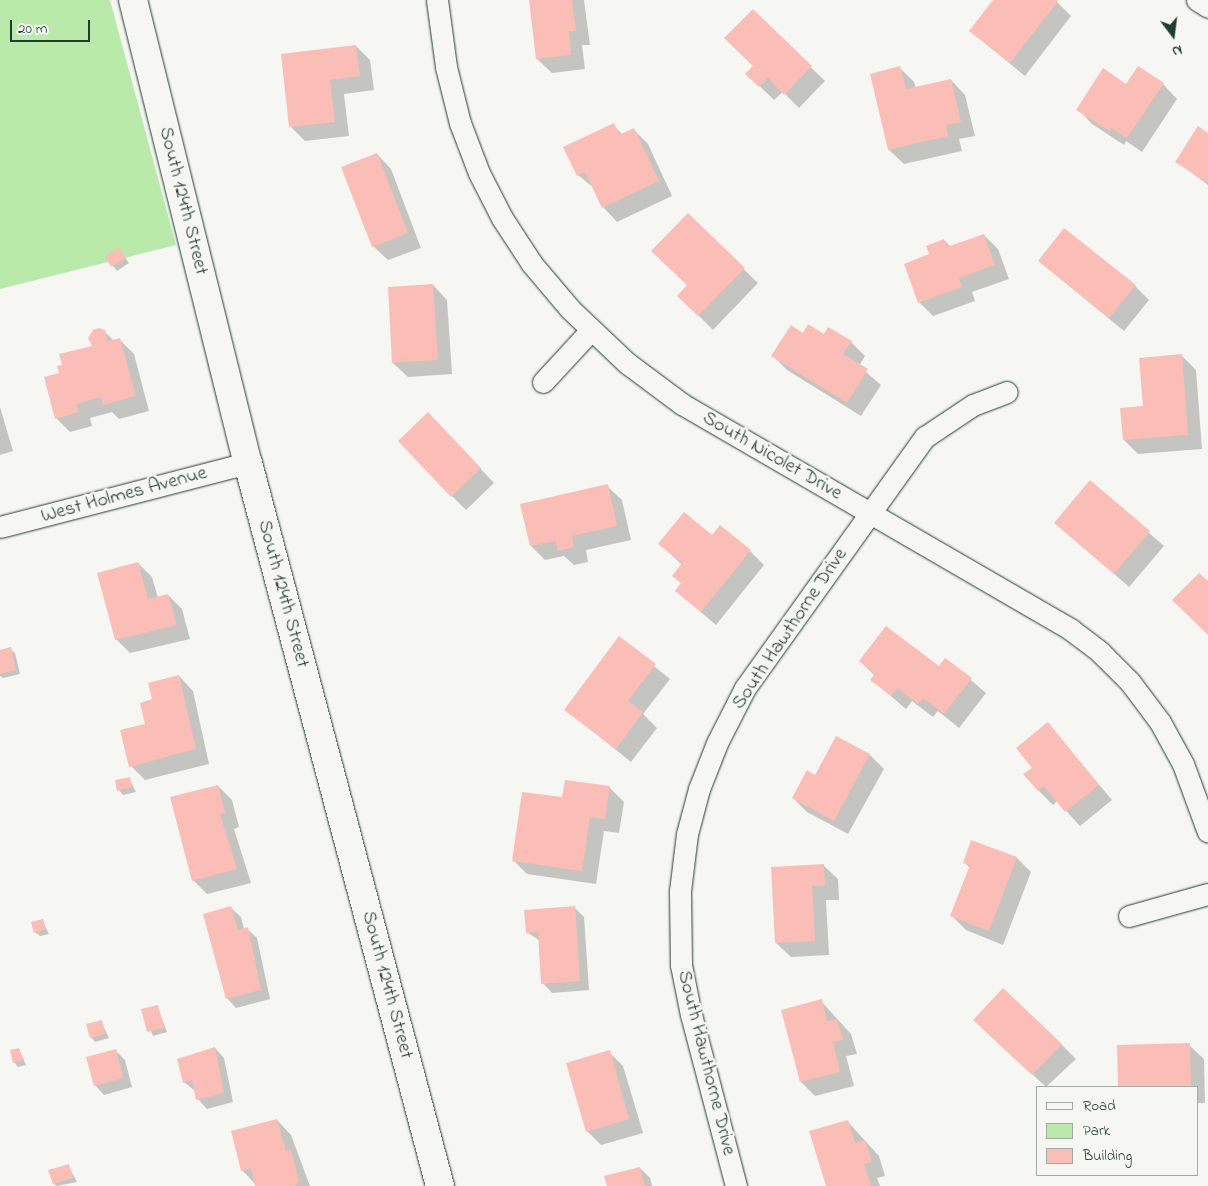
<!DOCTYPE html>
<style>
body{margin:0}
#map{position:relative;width:1208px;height:1186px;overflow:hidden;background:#f6f6f2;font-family:"Indie Flower",sans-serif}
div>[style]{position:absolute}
.green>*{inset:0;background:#baeaa9}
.shadow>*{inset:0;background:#0003}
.building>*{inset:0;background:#fabeb6}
.roads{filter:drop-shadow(0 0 1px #1f3d34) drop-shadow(0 0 1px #1f3d34)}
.minor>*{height:21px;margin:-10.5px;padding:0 10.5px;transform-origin:10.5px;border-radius:10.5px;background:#f6f6f2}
.tertiary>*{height:28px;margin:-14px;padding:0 14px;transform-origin:14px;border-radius:14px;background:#f6f6f2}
span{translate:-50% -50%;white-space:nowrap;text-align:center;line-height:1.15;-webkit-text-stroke:5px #f6f6f2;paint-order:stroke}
.street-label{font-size:20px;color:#1f3d34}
.legend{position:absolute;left:1036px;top:1086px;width:162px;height:90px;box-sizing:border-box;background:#f6f6f2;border:1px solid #a0aca6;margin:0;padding:6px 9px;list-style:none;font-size:15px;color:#1f3d34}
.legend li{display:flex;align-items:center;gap:10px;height:25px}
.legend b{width:25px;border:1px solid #a0aca6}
.north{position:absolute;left:1148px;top:10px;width:50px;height:50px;-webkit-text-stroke:4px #f6f6f2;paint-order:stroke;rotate:165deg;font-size:14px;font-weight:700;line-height:20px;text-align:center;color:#1f3d34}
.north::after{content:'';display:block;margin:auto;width:18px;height:22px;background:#1f3d34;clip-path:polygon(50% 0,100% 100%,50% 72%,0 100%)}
.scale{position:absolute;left:10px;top:20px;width:80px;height:22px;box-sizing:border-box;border:2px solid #1f3d34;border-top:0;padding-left:6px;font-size:15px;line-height:18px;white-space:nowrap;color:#1f3d34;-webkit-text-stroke:4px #f6f6f2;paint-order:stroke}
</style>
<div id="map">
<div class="green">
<div style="clip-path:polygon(0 0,110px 0,176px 245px,0 289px)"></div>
</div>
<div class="shadow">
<div style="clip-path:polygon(530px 0,584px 0,590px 45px,582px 45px,585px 69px,552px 73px,537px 59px)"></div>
<div style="clip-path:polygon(994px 0,1055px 0,1071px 16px,1025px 76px,970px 31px)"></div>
<div style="clip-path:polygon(753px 11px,825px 81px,799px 108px,783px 92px,774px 100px,747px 74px,754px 66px)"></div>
<div style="clip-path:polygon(356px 46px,370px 60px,374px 90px,344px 94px,349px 136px,305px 141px,291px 127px)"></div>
<div style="clip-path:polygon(900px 68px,914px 82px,916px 88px,951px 80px,965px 95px,975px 136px,959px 139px,962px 151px,904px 164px,889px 150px)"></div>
<div style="clip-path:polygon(1163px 84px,1177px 99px,1142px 152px,1126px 141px,1124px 145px,1092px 124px,1078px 109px,1127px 85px)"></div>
<div style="clip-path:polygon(613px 125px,623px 135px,634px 130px,648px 144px,672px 196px,617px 222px,603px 207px,594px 188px,578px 175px)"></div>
<div style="clip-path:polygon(1208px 134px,1208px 185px,1176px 161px)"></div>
<div style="clip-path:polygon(377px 154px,391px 169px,421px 248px,388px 260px,373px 246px)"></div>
<div style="clip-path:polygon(688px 215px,758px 283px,713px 330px,679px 296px,688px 286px)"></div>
<div style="clip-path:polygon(984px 235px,998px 249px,1009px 279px,972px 292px,975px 301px,933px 316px,919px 302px,931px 255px,944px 240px,951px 247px)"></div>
<div style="clip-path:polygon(119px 249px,129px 263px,117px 271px,106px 257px)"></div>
<div style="clip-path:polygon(1039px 261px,1135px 286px,1149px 300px,1124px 331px)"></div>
<div style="clip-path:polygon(433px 285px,447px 300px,452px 374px,408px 377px,393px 363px)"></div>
<div style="clip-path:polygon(104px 331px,114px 341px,120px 340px,134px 354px,149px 411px,119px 419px,112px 412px,90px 418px,92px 426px,70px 432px,56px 418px,60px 374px,93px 347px)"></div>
<div style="clip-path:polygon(803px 335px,824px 335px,851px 342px,865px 356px,859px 366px,881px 385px,861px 416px,787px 370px,773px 356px)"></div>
<div style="clip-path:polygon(1182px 356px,1196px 370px,1202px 449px,1138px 454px,1124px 440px)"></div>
<div style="clip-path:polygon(0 407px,13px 451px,0 455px)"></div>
<div style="clip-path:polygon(442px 428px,494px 483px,466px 510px,452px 496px)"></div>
<div style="clip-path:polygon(1090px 482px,1164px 546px,1129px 587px,1056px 523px)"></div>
<div style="clip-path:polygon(607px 486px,622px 500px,631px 540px,586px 550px,588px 562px,574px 565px,564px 556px,545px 560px,531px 546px)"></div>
<div style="clip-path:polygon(712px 537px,750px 551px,764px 565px,716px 625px,676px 591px,682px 584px,673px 576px,682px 565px,660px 544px)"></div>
<div style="clip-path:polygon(138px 563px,152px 577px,158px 598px,168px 595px,182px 609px,190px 639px,130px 653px,116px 639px)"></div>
<div style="clip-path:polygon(619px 638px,670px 679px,643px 714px,657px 728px,631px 762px,566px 710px)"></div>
<div style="clip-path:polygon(10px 649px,15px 653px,20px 674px,3px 678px,0 676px,0 651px)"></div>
<div style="clip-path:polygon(946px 659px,986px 693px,959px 728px,938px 711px,933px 717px,912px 701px,906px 709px,872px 680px,875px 676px,860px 661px,939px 668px)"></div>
<div style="clip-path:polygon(179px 676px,193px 691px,209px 764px,145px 780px,131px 766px,154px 700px)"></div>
<div style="clip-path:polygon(1048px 724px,1112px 800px,1080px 826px,1057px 801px,1053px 805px,1038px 790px,1033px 768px)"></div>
<div style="clip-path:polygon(870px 755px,884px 769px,848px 834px,807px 812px,793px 798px,816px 776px)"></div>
<div style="clip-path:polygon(129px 778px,136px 792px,123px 795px,119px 790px)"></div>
<div style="clip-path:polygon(218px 786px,232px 800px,239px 827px,234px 829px,251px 883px,207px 894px,193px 880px)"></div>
<div style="clip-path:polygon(609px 787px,624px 802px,619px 833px,604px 831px,596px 884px,527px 874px,513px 860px,563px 799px)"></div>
<div style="clip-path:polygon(972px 841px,1017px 858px,1031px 872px,1003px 945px,966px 930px,952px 916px,970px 868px,964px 862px)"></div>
<div style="clip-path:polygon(823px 865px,838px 879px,839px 900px,826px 900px,829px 955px,791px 957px,776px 943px)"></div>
<div style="clip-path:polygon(231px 908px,241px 917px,244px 929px,247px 929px,257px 938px,270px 999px,236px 1008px,227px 998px)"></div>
<div style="clip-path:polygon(575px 908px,584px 917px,589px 990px,552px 993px,543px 983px,540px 941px,527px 932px)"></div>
<div style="clip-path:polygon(42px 920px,49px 934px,40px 936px,35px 932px)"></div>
<div style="clip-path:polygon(821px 1001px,851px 1034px,857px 1054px,846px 1056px,854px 1086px,815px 1096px,801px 1082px)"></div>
<div style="clip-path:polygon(157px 1006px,167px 1032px,153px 1036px,142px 1010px)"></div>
<div style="clip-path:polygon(101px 1021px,109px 1038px,95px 1042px,91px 1037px)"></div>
<div style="clip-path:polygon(989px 1034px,1061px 1044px,1076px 1059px,1046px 1087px)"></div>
<div style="clip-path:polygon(1189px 1045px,1204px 1059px,1205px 1103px,1197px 1103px,1197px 1087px,1119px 1087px,1118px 1047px)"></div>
<div style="clip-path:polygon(215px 1048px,224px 1058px,233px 1102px,207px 1109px,198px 1099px,195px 1091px,184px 1082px)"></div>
<div style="clip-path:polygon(19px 1049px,26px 1065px,18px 1067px,14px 1062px)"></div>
<div style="clip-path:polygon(115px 1050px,125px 1060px,132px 1087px,104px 1095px,95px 1085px)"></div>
<div style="clip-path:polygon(609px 1052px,623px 1066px,643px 1133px,601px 1145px,587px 1131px)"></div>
<div style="clip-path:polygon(277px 1120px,291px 1135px,310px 1186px,257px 1186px,242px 1170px)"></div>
<div style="clip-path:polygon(848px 1122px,879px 1156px,885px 1176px,877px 1178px,880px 1186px,827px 1186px)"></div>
<div style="clip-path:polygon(68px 1165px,77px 1182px,57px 1186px,54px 1184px)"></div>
<div style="clip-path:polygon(640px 1168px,650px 1178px,652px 1186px,608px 1186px)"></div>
</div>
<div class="building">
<div style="clip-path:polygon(529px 0,572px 0,576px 31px,569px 31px,571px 55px,536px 59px)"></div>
<div style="clip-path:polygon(993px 0,1057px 0,1058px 1px,1010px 63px,969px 31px)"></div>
<div style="clip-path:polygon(753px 9px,812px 66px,784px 95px,768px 78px,759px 87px,745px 74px,753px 66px,724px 38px)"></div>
<div style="clip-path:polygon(356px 45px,360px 76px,330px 80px,335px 122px,289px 127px,281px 54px)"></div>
<div style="clip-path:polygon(900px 66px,906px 89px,951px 79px,961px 122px,946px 125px,948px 136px,888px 150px,870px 74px)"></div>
<div style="clip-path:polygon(1138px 66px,1164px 83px,1127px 138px,1111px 128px,1109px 131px,1076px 110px,1103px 68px,1126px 84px)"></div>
<div style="clip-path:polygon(614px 123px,619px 135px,634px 128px,659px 181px,602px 208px,585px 172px,577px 176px,563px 147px)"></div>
<div style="clip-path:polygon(1198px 126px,1208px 133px,1208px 183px,1175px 162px)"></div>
<div style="clip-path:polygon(377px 153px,408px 233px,372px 247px,341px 167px)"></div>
<div style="clip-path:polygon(688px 213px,745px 268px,698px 316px,677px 296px,687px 285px,651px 251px)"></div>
<div style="clip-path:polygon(1064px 228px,1136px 285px,1109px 318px,1038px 261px)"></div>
<div style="clip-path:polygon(984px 234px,995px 265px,959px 278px,962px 287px,918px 303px,904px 264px,929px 254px,926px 246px,944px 239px,947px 247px)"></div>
<div style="clip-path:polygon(119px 247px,126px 258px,111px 267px,105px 256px)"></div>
<div style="clip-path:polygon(433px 284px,438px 360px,392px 363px,388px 287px)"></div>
<div style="clip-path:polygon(808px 324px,824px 334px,828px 327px,852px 341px,843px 354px,868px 369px,847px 403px,771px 356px,791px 325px,803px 333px)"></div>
<div style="clip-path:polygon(99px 328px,105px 330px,108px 341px,120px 338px,136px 396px,103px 405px,101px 397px,76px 404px,79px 412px,55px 419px,44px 377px,59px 373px,57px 366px,62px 365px,59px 354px,92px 346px,88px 338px,93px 330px)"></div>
<div style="clip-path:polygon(1182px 354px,1188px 435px,1123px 440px,1120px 408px,1143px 406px,1139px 358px)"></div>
<div style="clip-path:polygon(428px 412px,481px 468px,451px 497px,398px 441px)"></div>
<div style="clip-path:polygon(1090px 480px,1150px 531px,1114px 574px,1054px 523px)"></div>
<div style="clip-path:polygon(608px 484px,617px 526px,572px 536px,574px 547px,558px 551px,555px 541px,530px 546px,520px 504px)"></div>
<div style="clip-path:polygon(684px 512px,712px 535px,720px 525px,751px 550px,701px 612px,675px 591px,681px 583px,672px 576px,682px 563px,658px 544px)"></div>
<div style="clip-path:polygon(138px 562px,148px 599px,168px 594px,177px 625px,115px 640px,97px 573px)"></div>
<div style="clip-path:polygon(1199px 573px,1208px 581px,1208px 635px,1172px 600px)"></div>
<div style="clip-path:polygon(886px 626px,939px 666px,945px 658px,972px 678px,944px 714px,923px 698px,918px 704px,897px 688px,891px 696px,870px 680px,875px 674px,859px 661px)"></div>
<div style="clip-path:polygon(619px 636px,656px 664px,628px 701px,643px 712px,616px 749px,564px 710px)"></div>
<div style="clip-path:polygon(11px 647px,16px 670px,0 674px,0 650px)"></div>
<div style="clip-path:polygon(179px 675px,196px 749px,129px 767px,120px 730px,145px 724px,140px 703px,152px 699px,148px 683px)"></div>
<div style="clip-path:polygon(1048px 722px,1099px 785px,1065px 812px,1044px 786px,1038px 791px,1023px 774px,1032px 768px,1016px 748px)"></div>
<div style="clip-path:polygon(836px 736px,870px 754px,834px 821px,792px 798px,807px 770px,815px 775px)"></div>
<div style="clip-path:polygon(130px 777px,132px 787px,117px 791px,115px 780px)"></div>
<div style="clip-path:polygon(565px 780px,610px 786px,605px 819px,590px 817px,582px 871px,512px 861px,522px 792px,562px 797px)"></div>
<div style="clip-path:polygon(218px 785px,225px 813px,220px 814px,237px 869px,192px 881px,170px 797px)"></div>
<div style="clip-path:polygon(971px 840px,1017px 857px,989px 931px,950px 916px,970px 865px,963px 863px)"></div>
<div style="clip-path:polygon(824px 864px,825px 886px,812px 886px,815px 941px,775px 943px,771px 867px)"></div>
<div style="clip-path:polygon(231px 906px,238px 930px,248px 927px,261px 990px,226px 999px,203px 914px)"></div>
<div style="clip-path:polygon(575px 906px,580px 981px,541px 984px,538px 932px,526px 933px,524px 910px)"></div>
<div style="clip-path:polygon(43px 919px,46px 929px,34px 933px,31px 922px)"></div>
<div style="clip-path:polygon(1003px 988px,1062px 1044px,1032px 1075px,973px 1020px)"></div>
<div style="clip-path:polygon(822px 999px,827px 1021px,837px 1019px,843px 1040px,833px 1042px,840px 1072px,800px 1082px,781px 1010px)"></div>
<div style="clip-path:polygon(158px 1005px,164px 1028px,147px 1032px,141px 1009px)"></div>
<div style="clip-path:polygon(102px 1020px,105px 1034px,90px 1038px,86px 1024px)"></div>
<div style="clip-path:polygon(1190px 1043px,1191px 1087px,1118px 1087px,1117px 1045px)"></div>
<div style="clip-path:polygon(215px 1047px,224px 1093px,196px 1100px,192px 1080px,183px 1083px,177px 1059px)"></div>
<div style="clip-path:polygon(19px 1048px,23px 1060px,13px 1063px,10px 1050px)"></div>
<div style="clip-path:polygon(116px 1049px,123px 1078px,94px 1086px,86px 1057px)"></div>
<div style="clip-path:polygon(610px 1050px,629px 1119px,586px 1132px,566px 1063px)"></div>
<div style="clip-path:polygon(277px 1119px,286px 1151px,291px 1150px,299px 1182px,295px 1186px,255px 1186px,251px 1168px,241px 1171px,231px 1131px)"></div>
<div style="clip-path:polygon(848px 1120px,855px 1143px,865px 1140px,872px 1162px,864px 1164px,871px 1186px,826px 1186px,809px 1131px)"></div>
<div style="clip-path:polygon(69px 1164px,73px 1178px,53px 1184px,48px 1170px)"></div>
<div style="clip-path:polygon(640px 1167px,645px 1186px,607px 1186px,604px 1176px)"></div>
</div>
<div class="roads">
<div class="minor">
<div style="left:437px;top:0;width:68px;rotate:82.3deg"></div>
<div style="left:446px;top:67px;width:58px;rotate:76deg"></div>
<div style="left:460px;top:123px;width:53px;rotate:69.2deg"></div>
<div style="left:479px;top:173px;width:51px;rotate:62.9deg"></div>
<div style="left:502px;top:218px;width:55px;rotate:56.9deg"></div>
<div style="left:532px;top:264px;width:59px;rotate:49.8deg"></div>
<div style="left:570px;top:309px;width:79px;rotate:43.5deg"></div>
<div style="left:627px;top:363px;width:69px;rotate:36.7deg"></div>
<div style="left:682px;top:404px;width:449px;rotate:30.1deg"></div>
<div style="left:1070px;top:629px;width:38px;rotate:37deg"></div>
<div style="left:1100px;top:652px;width:42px;rotate:45deg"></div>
<div style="left:1130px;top:682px;width:50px;rotate:53.1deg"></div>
<div style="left:1160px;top:722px;width:48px;rotate:61.3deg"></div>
<div style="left:1183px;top:764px;width:72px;rotate:69.8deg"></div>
<div style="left:1197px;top:0;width:13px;rotate:32deg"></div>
<div style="left:543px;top:382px;width:71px;rotate:-47.3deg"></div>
<div style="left:0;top:527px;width:256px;rotate:-14.5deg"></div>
<div style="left:1129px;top:916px;width:82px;rotate:-15.6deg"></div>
<div style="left:736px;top:1186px;width:177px;rotate:-104.7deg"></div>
<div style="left:691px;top:1015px;width:51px;rotate:-101.3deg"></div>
<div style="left:681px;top:965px;width:74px;rotate:-90.8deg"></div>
<div style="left:680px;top:891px;width:57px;rotate:-83deg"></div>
<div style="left:687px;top:834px;width:47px;rotate:-75.1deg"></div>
<div style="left:699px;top:789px;width:49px;rotate:-68.6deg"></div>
<div style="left:717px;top:743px;width:62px;rotate:-63deg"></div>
<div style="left:745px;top:688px;width:309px;rotate:-54.4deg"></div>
<div style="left:925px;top:437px;width:58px;rotate:-33.7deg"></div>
<div style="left:973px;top:405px;width:36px;rotate:-21deg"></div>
</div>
<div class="tertiary">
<div style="left:133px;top:0;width:477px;rotate:76.1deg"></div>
<div style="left:248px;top:463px;width:748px;rotate:75.13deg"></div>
</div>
</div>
<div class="street-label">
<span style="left:183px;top:201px;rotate:76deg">South 124th Street</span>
<span style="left:772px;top:456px;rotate:30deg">South Nicolet Drive</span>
<span style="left:124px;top:495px;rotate:-15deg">West Holmes Avenue</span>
<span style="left:283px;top:594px;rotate:75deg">South 124th Street</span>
<span style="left:790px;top:629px;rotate:-56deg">South Hawthorne Drive</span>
<span style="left:387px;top:985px;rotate:75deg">South 124th Street</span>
<span style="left:706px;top:1063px;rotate:76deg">South Hawthorne Drive</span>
</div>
<ul class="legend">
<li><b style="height:6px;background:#f6f6f2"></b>Road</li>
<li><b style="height:14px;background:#baeaa9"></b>Park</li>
<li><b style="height:14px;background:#fabeb6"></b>Building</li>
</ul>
<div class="north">N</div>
<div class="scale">20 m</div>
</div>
